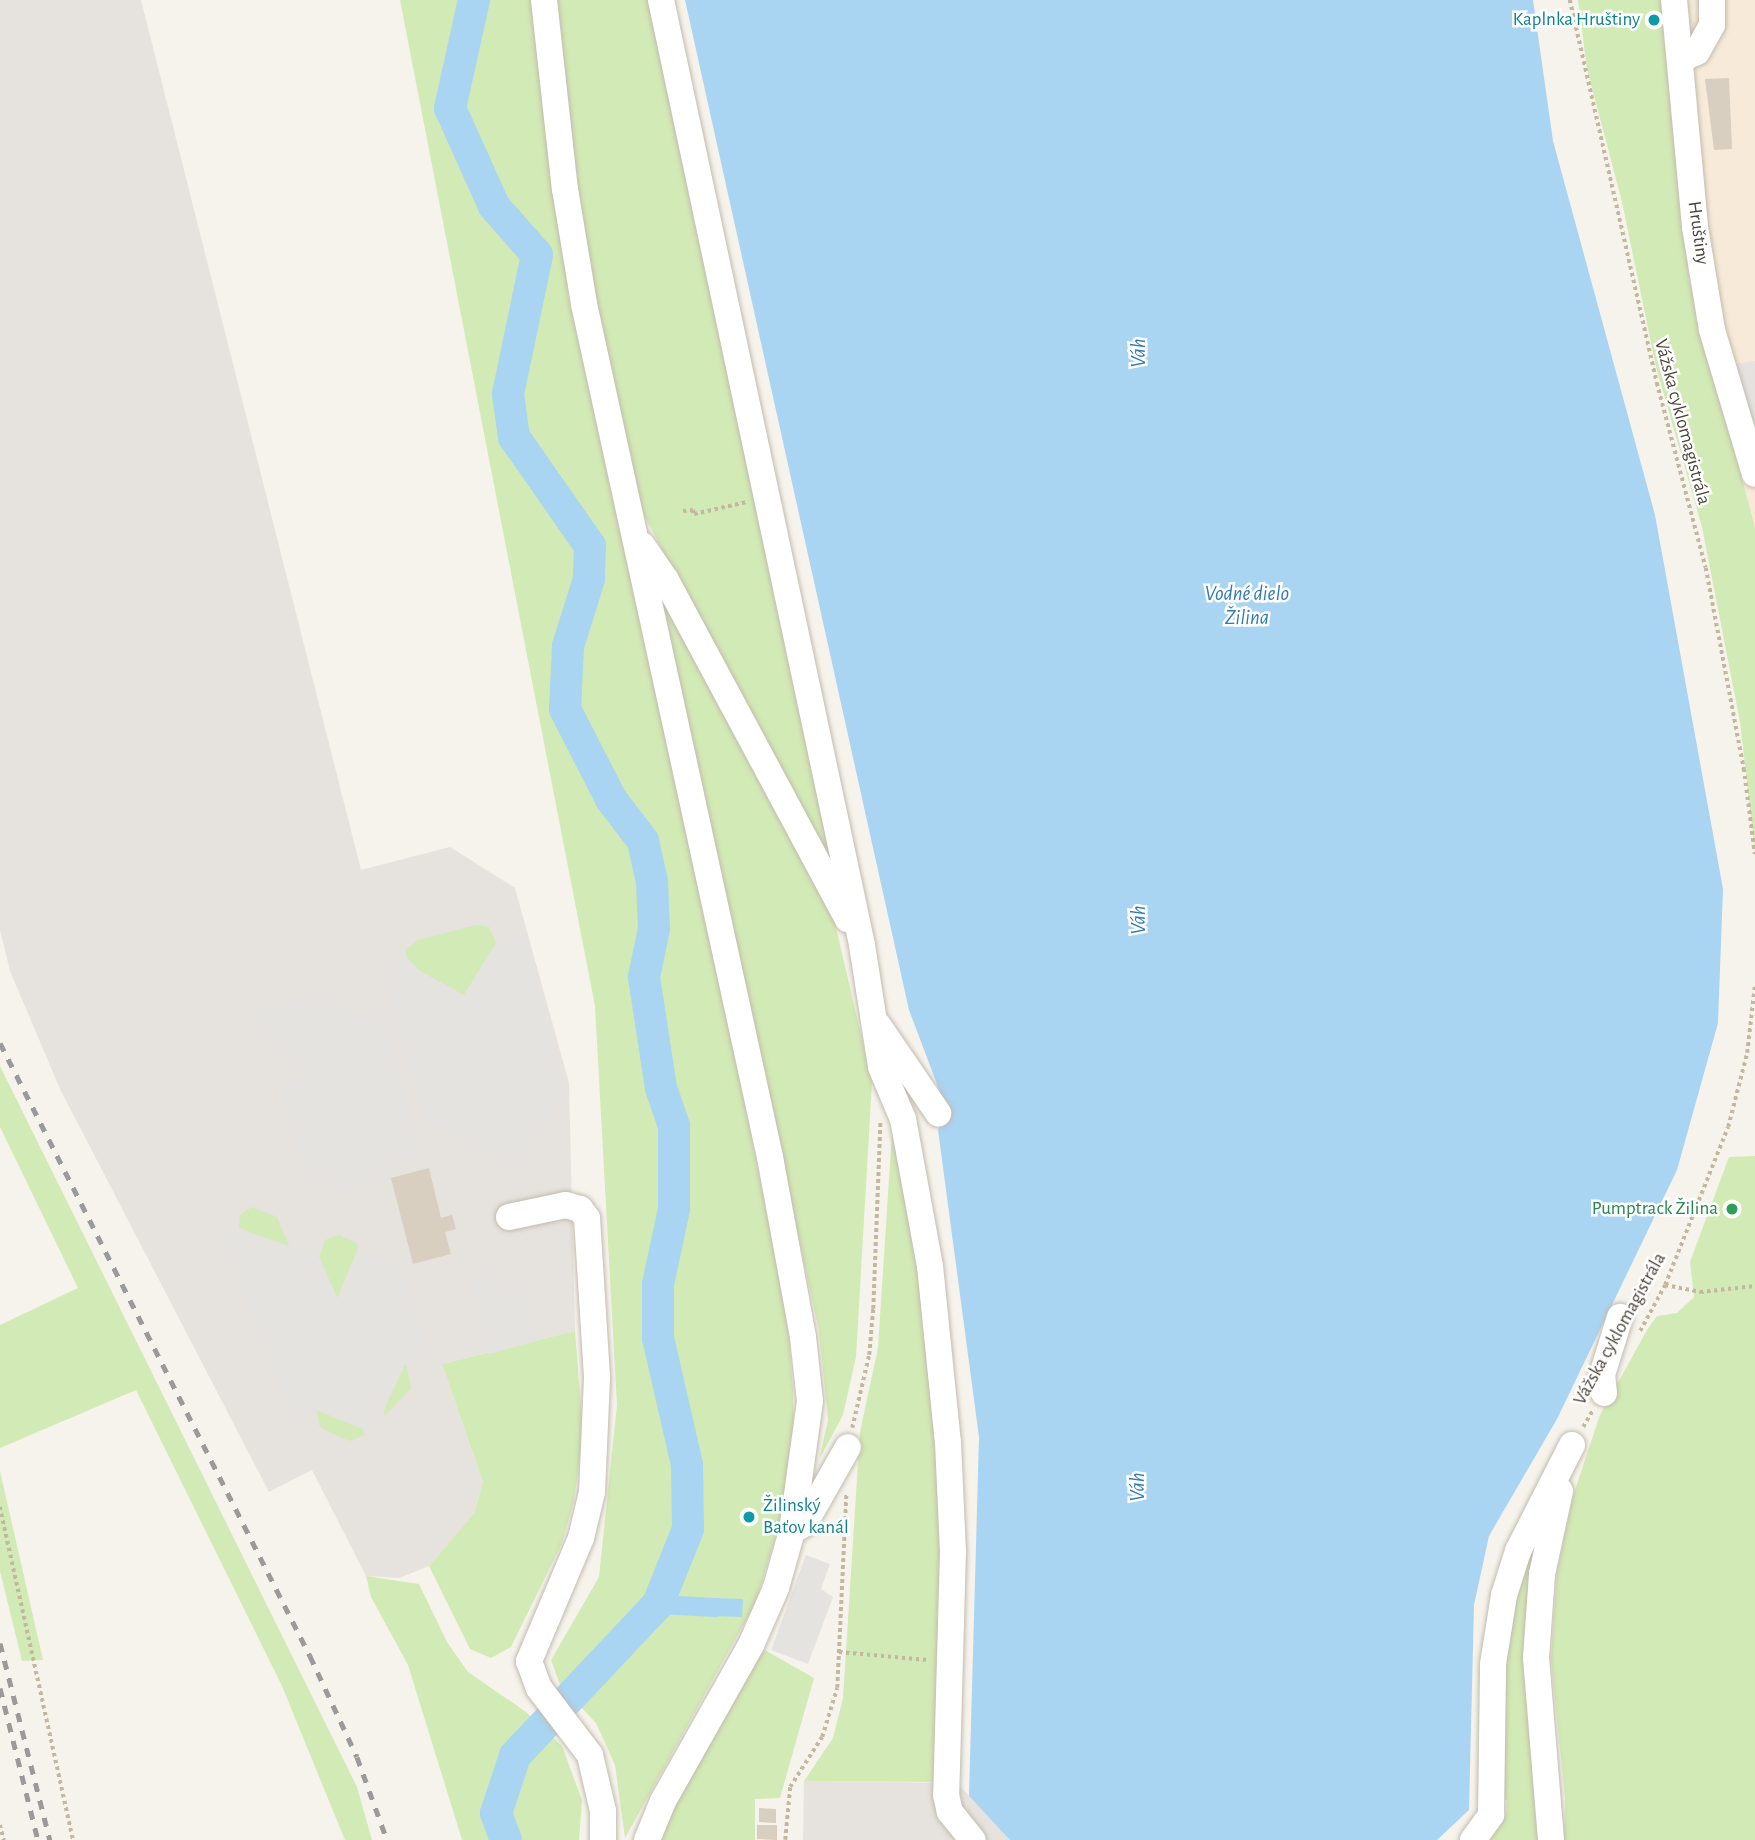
<!DOCTYPE html>
<meta charset="utf-8">
<style>
body{margin:0}
#map{position:relative;width:1755px;height:1840px;overflow:hidden;background:#f6f3ec;font-family:"Alegreya Sans",sans-serif}
div>[style]{position:absolute}
.commercial>*{inset:0;background:#f7ead8}
.industrial>*{inset:0;background:#e6e2dd}
.green>*{inset:0;background:#d2eab5}
.parking>*{inset:0;background:#e5e3e0}
.water>*{inset:0;background:#a9d4f2}
.canal>*{height:19px;margin:-9.5px;padding:0 9.5px;transform-origin:9.5px;border-radius:9.5px;background:#a9d4f2}
.river>*{height:32px;margin:-16px;padding:0 16px;transform-origin:16px;border-radius:16px;background:#a9d4f2}
.building>*{inset:0;background:#d8cfc1}
.path>*{height:3.5px;margin-top:-1.75px;transform-origin:0;background:repeating-linear-gradient(90deg,#c4b79f 0 3.5px,transparent 0 7px)}
.roads{filter:drop-shadow(0 0 2px #c2bbae) drop-shadow(0 0 2px #c2bbae)}
.minor>*{height:26px;margin:-13px;padding:0 13px;transform-origin:13px;border-radius:13px;background:#fff}
.rail>*{height:5px;margin-top:-2.5px;transform-origin:0;background:repeating-linear-gradient(90deg,#9a9a9a 0 9px,transparent 0 18px)}
.dots>*{width:19px;height:19px;translate:-50% -50%;box-sizing:border-box;border:4px solid #fff;border-radius:50%}
span{translate:-50% -50%;white-space:nowrap;text-align:center;line-height:1.15;-webkit-text-stroke:5px #fff;paint-order:stroke}
.culture-label{font-size:19px;color:#0d838f}
.right{translate:-100% -50%;text-align:right}
.left{translate:0 -50%;text-align:left}
.street-label{font-size:19px;color:#4b4439}
.leisure-label{font-size:19px;color:#27864d}
.water-label{font-size:21px;color:#2e7ab2;font-style:italic}
</style>
<div id="map">
<div class="commercial">
<div style="clip-path:polygon(1665px 0,1755px 0,1755px 527px,1689px 280px)"></div>
</div>
<div class="industrial">
<div style="clip-path:polygon(0 0,141px 0,361px 870px,450px 847px,515px 888px,569px 1083px,575px 1331px,442px 1364px,483px 1482px,474px 1513px,429px 1566px,399px 1578px,366px 1576px,312px 1470px,269px 1492px,60px 1089px,10px 971px,0 930px)"></div>
<div style="clip-path:polygon(804px 1781px,957px 1783px,1011px 1840px,803px 1840px)"></div>
</div>
<div class="green">
<div style="clip-path:polygon(400px 0,649px 0,837px 884px,644px 515px,566px 285px,737px 1065px,787px 1315px,793px 1390px,794px 1428px,780px 1521px,756px 1602px,625px 1838px,615px 1765px,596px 1723px,560px 1685px,551px 1660px,599px 1577px,617px 1405px,595px 1006px)"></div>
<div style="clip-path:polygon(1578px 0,1665px 0,1689px 280px,1755px 527px,1755px 851px,1740px 722px,1702px 527px,1656px 367px,1622px 202px,1587px 69px)"></div>
<div style="clip-path:polygon(657px 588px,835px 923px,872px 1082px,856px 1357px,843px 1415px,819px 1460px,828px 1420px,819px 1331px)"></div>
<div style="clip-path:polygon(477px 925px,489px 927px,496px 943px,464px 995px,418px 970px,407px 958px,406px 950px,418px 940px)"></div>
<div style="clip-path:polygon(0 1066px,357px 1787px,372px 1840px,345px 1840px,282px 1686px,136px 1390px,0 1448px,0 1325px,78px 1288px,0 1127px)"></div>
<div style="clip-path:polygon(892px 1133px,920px 1265px,942px 1472px,937px 1782px,804px 1781px,833px 1738px,843px 1698px,860px 1432px,878px 1348px)"></div>
<div style="clip-path:polygon(1755px 1156px,1755px 1840px,1564px 1840px,1565px 1799px,1551px 1659px,1557px 1572px,1573px 1496px,1600px 1415px,1647px 1330px,1657px 1316px,1677px 1313px,1694px 1297px,1690px 1262px,1729px 1157px)"></div>
<div style="clip-path:polygon(252px 1207px,277px 1217px,290px 1248px,239px 1228px,240px 1215px)"></div>
<div style="clip-path:polygon(339px 1235px,357px 1243px,359px 1249px,338px 1299px,319px 1257px,325px 1240px)"></div>
<div style="clip-path:polygon(575px 1331px,583px 1433px,574px 1501px,562px 1543px,511px 1647px,491px 1658px,470px 1649px,429px 1566px,474px 1513px,483px 1482px,442px 1364px)"></div>
<div style="clip-path:polygon(406px 1363px,411px 1388px,385px 1416px,383px 1411px)"></div>
<div style="clip-path:polygon(317px 1410px,363px 1429px,364px 1435px,350px 1441px,325px 1430px,319px 1425px)"></div>
<div style="clip-path:polygon(0 1471px,43px 1660px,22px 1661px,0 1571px)"></div>
<div style="clip-path:polygon(1531px 1551px,1536px 1553px,1545px 1840px,1487px 1840px,1506px 1814px,1507px 1800px,1495px 1797px,1499px 1659px)"></div>
<div style="clip-path:polygon(366px 1576px,419px 1584px,447px 1642px,468px 1672px,526px 1712px,562px 1746px,582px 1800px,579px 1840px,462px 1840px,408px 1665px,371px 1597px)"></div>
<div style="clip-path:polygon(761px 1648px,814px 1678px,780px 1798px,755px 1799px,755px 1840px,659px 1840px,672px 1807px)"></div>
</div>
<div class="parking">
<div style="clip-path:polygon(1755px 361px,1755px 438px,1733px 364px)"></div>
<div style="clip-path:polygon(526px 934px,563px 1089px,522px 1163px,520px 1177px,422px 1116px,381px 964px,407px 958px,419px 971px,464px 995px,496px 943px)"></div>
<div style="clip-path:polygon(320px 994px,343px 999px,357px 1015px,384px 1008px,420px 1155px,394px 1161px,399px 1176px,336px 1192px,332px 1177px,305px 1183px,279px 1084px,304px 1076px,258px 1033px,253px 1011px)"></div>
<div style="clip-path:polygon(239px 1228px,319px 1257px,337px 1299px,359px 1246px,403px 1269px,429px 1359px,403px 1365px,383px 1413px,363px 1429px,317px 1410px,294px 1422px,220px 1235px)"></div>
<div style="clip-path:polygon(496px 1258px,504px 1287px,521px 1283px,537px 1341px,489px 1354px,470px 1279px,486px 1275px,483px 1261px)"></div>
<div style="clip-path:polygon(806px 1555px,830px 1564px,821px 1589px,833px 1597px,808px 1664px,771px 1650px)"></div>
</div>
<div class="water">
<div style="clip-path:polygon(685px 0,1533px 0,1553px 141px,1655px 515px,1723px 889px,1718px 1023px,1677px 1170px,1557px 1419px,1489px 1536px,1474px 1605px,1469px 1810px,1437px 1840px,1010px 1840px,969px 1796px,979px 1437px,938px 1130px,946px 1108px,909px 1010px)"></div>
<div style="clip-path:polygon(715px 1598px,743px 1599px,742px 1617px,714px 1616px)"></div>
</div>
<div class="canal">
<div style="left:658px;top:1604px;width:57px;rotate:3deg"></div>
</div>
<div class="river">
<div style="left:474px;top:0;width:111px;rotate:102.5deg"></div>
<div style="left:450px;top:108px;width:107px;rotate:65.8deg"></div>
<div style="left:494px;top:206px;width:65px;rotate:48.7deg"></div>
<div style="left:537px;top:255px;width:142px;rotate:101.8deg"></div>
<div style="left:508px;top:394px;width:43px;rotate:82.1deg"></div>
<div style="left:514px;top:437px;width:133px;rotate:55.1deg"></div>
<div style="left:590px;top:546px;width:33px;rotate:92deg"></div>
<div style="left:589px;top:579px;width:70px;rotate:107.4deg"></div>
<div style="left:568px;top:646px;width:63px;rotate:92.7deg"></div>
<div style="left:565px;top:709px;width:101px;rotate:62.9deg"></div>
<div style="left:611px;top:799px;width:53px;rotate:52.7deg"></div>
<div style="left:643px;top:841px;width:42px;rotate:77.6deg"></div>
<div style="left:652px;top:882px;width:47px;rotate:87.6deg"></div>
<div style="left:654px;top:929px;width:49px;rotate:101.8deg"></div>
<div style="left:644px;top:977px;width:112px;rotate:81.3deg"></div>
<div style="left:661px;top:1088px;width:40px;rotate:71.1deg"></div>
<div style="left:674px;top:1126px;width:83px;rotate:90deg"></div>
<div style="left:674px;top:1209px;width:77px;rotate:102deg"></div>
<div style="left:658px;top:1284px;width:54px;rotate:90deg"></div>
<div style="left:658px;top:1338px;width:130px;rotate:77.1deg"></div>
<div style="left:687px;top:1465px;width:64px;rotate:89.1deg"></div>
<div style="left:688px;top:1529px;width:81px;rotate:111.8deg"></div>
<div style="left:658px;top:1604px;width:209px;rotate:133.3deg"></div>
<div style="left:515px;top:1756px;width:60px;rotate:108.4deg"></div>
<div style="left:496px;top:1813px;width:29px;rotate:70deg"></div>
</div>
<div class="building">
<div style="clip-path:polygon(1729px 78px,1732px 149px,1714px 150px,1705px 79px)"></div>
<div style="clip-path:polygon(429px 1168px,441px 1218px,452px 1215px,456px 1229px,445px 1232px,451px 1254px,413px 1264px,391px 1178px)"></div>
<div style="clip-path:polygon(759px 1808px,776px 1809px,776px 1823px,759px 1822px)"></div>
<div style="clip-path:polygon(757px 1825px,777px 1825px,777px 1840px,757px 1839px)"></div>
</div>
<div class="path">
<div style="left:1570px;top:0;width:393px;rotate:77.2deg"></div>
<div style="left:1657px;top:383px;width:191px;rotate:75.2deg"></div>
<div style="left:1706px;top:568px;width:205px;rotate:79.3deg"></div>
<div style="left:1744px;top:769px;width:86px;rotate:82.6deg"></div>
<div style="left:683px;top:511px;width:10px;rotate:-6deg"></div>
<div style="left:693px;top:510px;width:4px;rotate:76deg"></div>
<div style="left:694px;top:514px;width:54px;rotate:-12.8deg"></div>
<div style="left:1665px;top:1285px;width:36px;rotate:11deg"></div>
<div style="left:1700px;top:1292px;width:55px;rotate:-6.2deg"></div>
<div style="left:1640px;top:1331px;width:52px;rotate:-61.5deg"></div>
<div style="left:1665px;top:1285px;width:170px;rotate:-68.3deg"></div>
<div style="left:1728px;top:1127px;width:76px;rotate:-75.6deg"></div>
<div style="left:1747px;top:1053px;width:70px;rotate:-83.5deg"></div>
<div style="left:1583px;top:1427px;width:20px;rotate:-60deg"></div>
<div style="left:852px;top:1428px;width:75px;rotate:-76.9deg"></div>
<div style="left:869px;top:1355px;width:46px;rotate:-85deg"></div>
<div style="left:873px;top:1309px;width:186px;rotate:-87.8deg"></div>
<div style="left:0;top:1507px;width:341px;rotate:77.6deg"></div>
<div style="left:839px;top:1652px;width:89px;rotate:5.1deg"></div>
<div style="left:0;top:1825px;width:16px;rotate:75deg"></div>
<div style="left:785px;top:1840px;width:53px;rotate:-84.6deg"></div>
<div style="left:790px;top:1787px;width:59px;rotate:-57.4deg"></div>
<div style="left:822px;top:1737px;width:51px;rotate:-73deg"></div>
<div style="left:837px;top:1688px;width:194px;rotate:-87.3deg"></div>
</div>
<div class="roads">
<div class="minor">
<div style="left:544px;top:0;width:190px;rotate:83.7deg"></div>
<div style="left:565px;top:189px;width:117px;rotate:80.6deg"></div>
<div style="left:584px;top:304px;width:873px;rotate:77.7deg"></div>
<div style="left:770px;top:1157px;width:183px;rotate:79.6deg"></div>
<div style="left:803px;top:1337px;width:64px;rotate:83.8deg"></div>
<div style="left:810px;top:1401px;width:131px;rotate:97.9deg"></div>
<div style="left:792px;top:1531px;width:59px;rotate:105.7deg"></div>
<div style="left:776px;top:1588px;width:62px;rotate:113.7deg"></div>
<div style="left:751px;top:1645px;width:179px;rotate:119.4deg"></div>
<div style="left:663px;top:1801px;width:42px;rotate:112.3deg"></div>
<div style="left:661px;top:0;width:966px;rotate:77.99deg"></div>
<div style="left:862px;top:945px;width:123px;rotate:81.1deg"></div>
<div style="left:881px;top:1067px;width:56px;rotate:67.1deg"></div>
<div style="left:903px;top:1119px;width:149px;rotate:79.6deg"></div>
<div style="left:930px;top:1266px;width:177px;rotate:84.2deg"></div>
<div style="left:948px;top:1442px;width:109px;rotate:87.4deg"></div>
<div style="left:953px;top:1551px;width:244px;rotate:91.6deg"></div>
<div style="left:946px;top:1795px;width:17px;rotate:77deg"></div>
<div style="left:950px;top:1812px;width:36px;rotate:51deg"></div>
<div style="left:1674px;top:0;width:228px;rotate:84.7deg"></div>
<div style="left:1695px;top:227px;width:104px;rotate:80.6deg"></div>
<div style="left:1712px;top:330px;width:150px;rotate:73.4deg"></div>
<div style="left:1681px;top:59px;width:17px;rotate:-24deg"></div>
<div style="left:1697px;top:52px;width:31px;rotate:-61deg"></div>
<div style="left:1712px;top:25px;width:25px;rotate:-90deg"></div>
<div style="left:642px;top:545px;width:42px;rotate:55.6deg"></div>
<div style="left:666px;top:580px;width:385px;rotate:61.8deg"></div>
<div style="left:878px;top:1025px;width:107px;rotate:55.7deg"></div>
<div style="left:509px;top:1217px;width:58px;rotate:-11.9deg"></div>
<div style="left:566px;top:1205px;width:15px;rotate:16deg"></div>
<div style="left:580px;top:1209px;width:11px;rotate:52deg"></div>
<div style="left:587px;top:1218px;width:160px;rotate:86.4deg"></div>
<div style="left:597px;top:1378px;width:114px;rotate:92.5deg"></div>
<div style="left:592px;top:1492px;width:47px;rotate:103.4deg"></div>
<div style="left:581px;top:1538px;width:134px;rotate:112.9deg"></div>
<div style="left:529px;top:1661px;width:29px;rotate:70deg"></div>
<div style="left:539px;top:1688px;width:84px;rotate:52.7deg"></div>
<div style="left:590px;top:1755px;width:57px;rotate:76.9deg"></div>
<div style="left:603px;top:1811px;width:29px;rotate:90deg"></div>
<div style="left:1604px;top:1393px;width:18px;rotate:-96deg"></div>
<div style="left:1602px;top:1375px;width:61px;rotate:-72.8deg"></div>
<div style="left:794px;top:1530px;width:13px;rotate:-32deg"></div>
<div style="left:805px;top:1523px;width:87px;rotate:-60.5deg"></div>
<div style="left:1473px;top:1840px;width:31px;rotate:-54deg"></div>
<div style="left:1491px;top:1815px;width:151px;rotate:-89.2deg"></div>
<div style="left:1493px;top:1664px;width:70px;rotate:-80.9deg"></div>
<div style="left:1504px;top:1595px;width:46px;rotate:-72.3deg"></div>
<div style="left:1518px;top:1551px;width:119px;rotate:-63deg"></div>
<div style="left:1551px;top:1840px;width:183px;rotate:-94.7deg"></div>
<div style="left:1536px;top:1658px;width:84px;rotate:-85.9deg"></div>
<div style="left:1542px;top:1574px;width:85px;rotate:-77.8deg"></div>
</div>
</div>
<div class="rail">
<div style="left:0;top:1043px;width:687px;rotate:63.17deg"></div>
<div style="left:310px;top:1656px;width:111px;rotate:65deg"></div>
<div style="left:357px;top:1757px;width:88px;rotate:70.1deg"></div>
<div style="left:0;top:1643px;width:203px;rotate:75.8deg"></div>
<div style="left:0;top:1688px;width:157px;rotate:76deg"></div>
</div>
<div class="dots">
<div style="left:1654px;top:20px;background:#0f9aa8"></div>
<div style="left:1732px;top:1209px;background:#2e9e5b"></div>
<div style="left:749px;top:1517px;background:#0f9aa8"></div>
</div>
<div class="culture-label">
<span class="right" style="left:1640px;top:20px">Kaplnka Hruštiny</span>
<span class="left" style="left:763px;top:1517px">Žilinský<br>Baťov kanál</span>
</div>
<div class="street-label">
<span style="left:1698px;top:233px;rotate:82deg">Hruštiny</span>
<span style="left:1682px;top:422px;rotate:75deg">Vážska cyklomagistrála</span>
<span style="left:1620px;top:1329px;rotate:-61deg">Vážska cyklomagistrála</span>
</div>
<div class="leisure-label">
<span class="right" style="left:1718px;top:1209px">Pumptrack Žilina</span>
</div>
<div class="water-label">
<span style="left:1139px;top:353px;rotate:-90deg">Váh</span>
<span style="left:1247px;top:606px">Vodné dielo<br>Žilina</span>
<span style="left:1139px;top:920px;rotate:-90deg">Váh</span>
<span style="left:1138px;top:1487px;rotate:-90deg">Váh</span>
</div>
</div>
